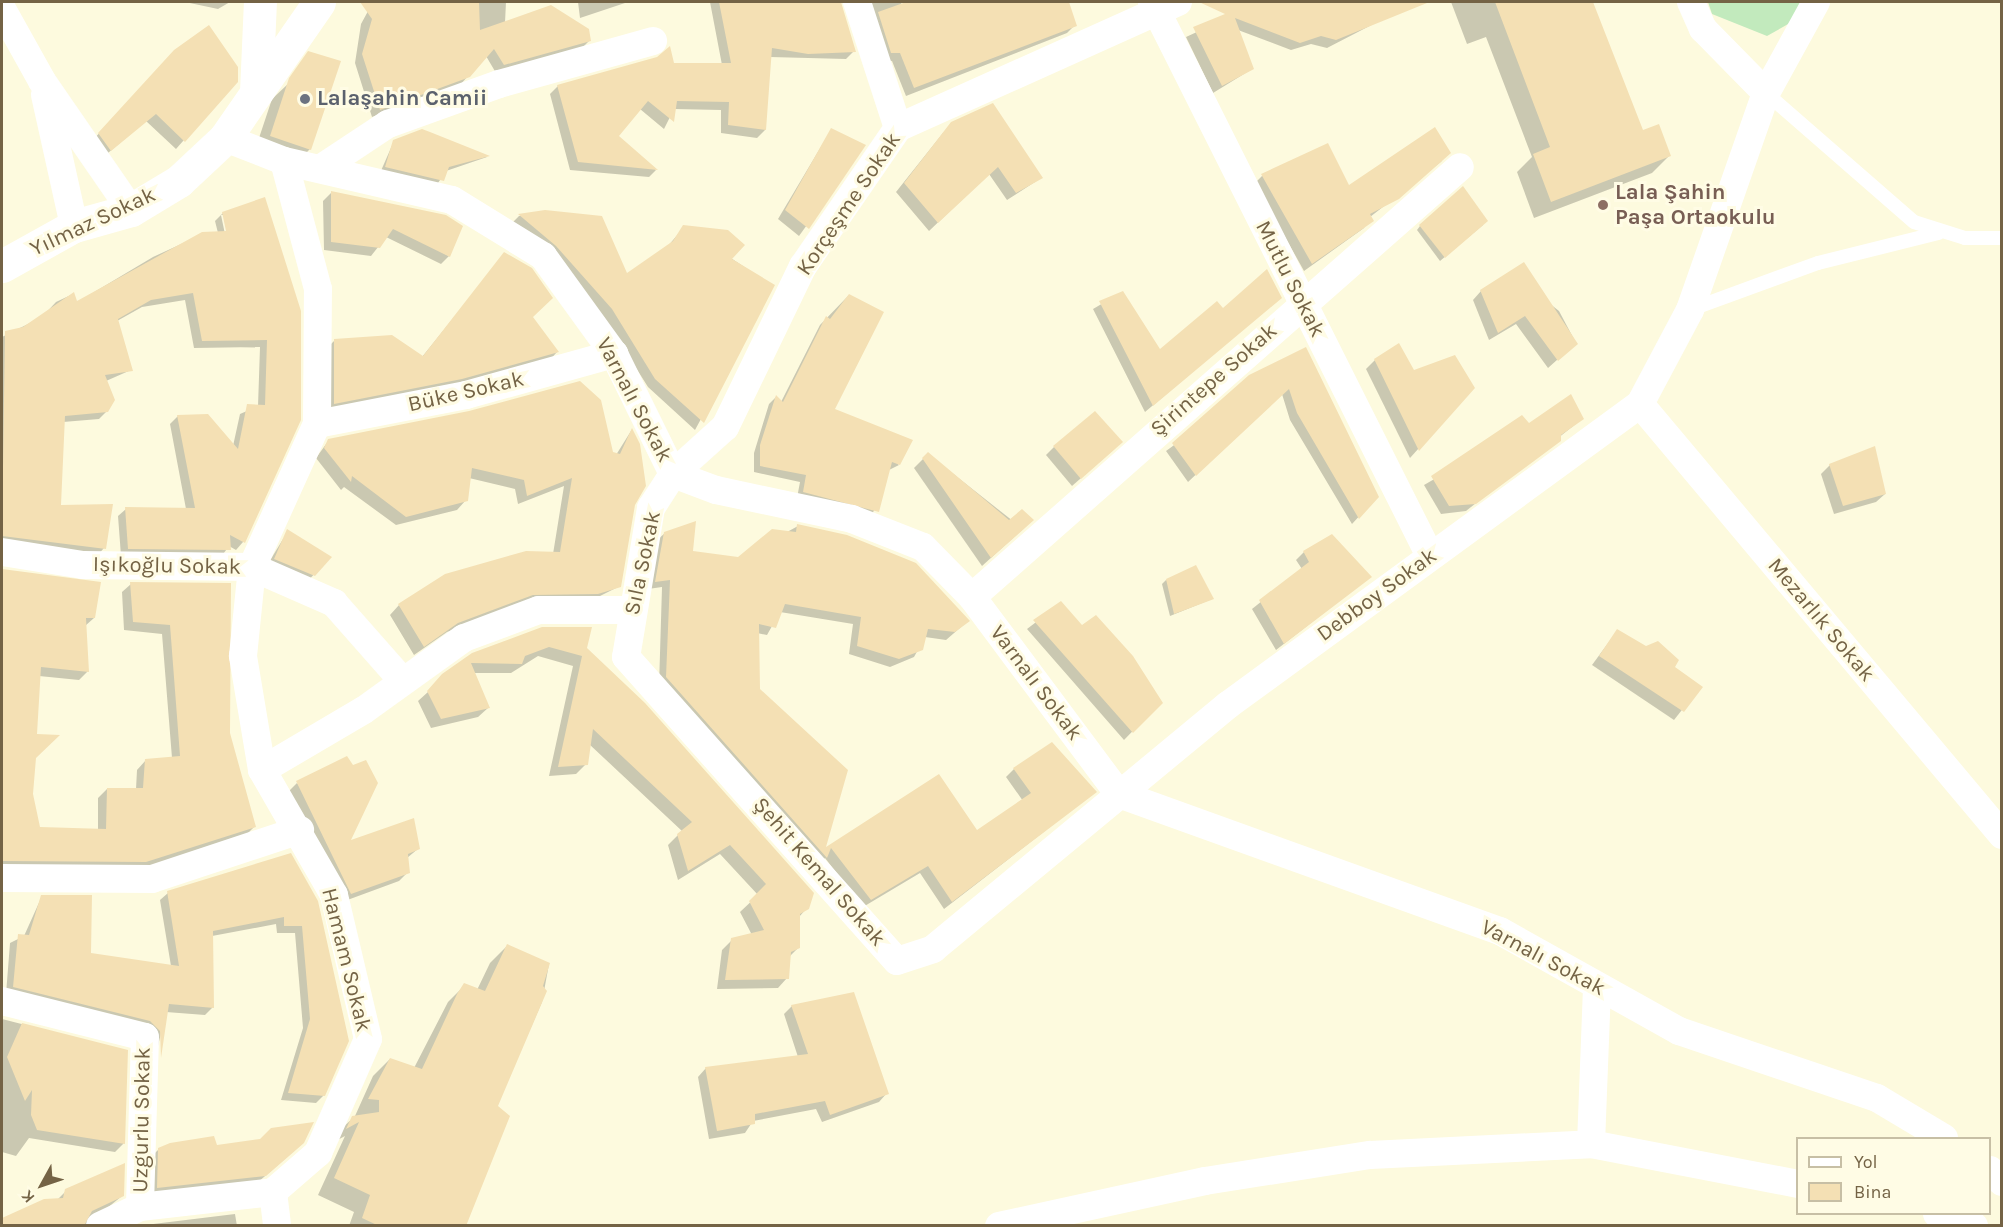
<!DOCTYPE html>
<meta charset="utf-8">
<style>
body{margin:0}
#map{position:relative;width:2003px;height:1227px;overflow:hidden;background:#fdfade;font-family:Karla,sans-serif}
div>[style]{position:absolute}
.green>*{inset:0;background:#c2eabd}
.shadow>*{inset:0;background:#0003}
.building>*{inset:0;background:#f4e0b4}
.lane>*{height:14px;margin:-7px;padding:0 7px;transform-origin:7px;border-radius:7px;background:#fff}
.street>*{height:28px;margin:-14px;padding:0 14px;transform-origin:14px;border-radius:14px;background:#fff}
.secondary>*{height:33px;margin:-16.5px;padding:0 16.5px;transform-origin:16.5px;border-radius:16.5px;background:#fff}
.dots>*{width:16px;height:16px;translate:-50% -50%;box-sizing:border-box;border:3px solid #fffce5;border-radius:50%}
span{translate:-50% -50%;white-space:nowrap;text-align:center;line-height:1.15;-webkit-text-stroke:6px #fffce5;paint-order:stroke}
.worship-label{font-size:22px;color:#5b616d;font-weight:700}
.left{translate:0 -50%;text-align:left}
.education-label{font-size:22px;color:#785e54;font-weight:700}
.street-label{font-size:22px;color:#746345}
.frame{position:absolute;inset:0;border:3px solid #746345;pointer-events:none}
.legend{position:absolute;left:1796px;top:1137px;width:195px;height:78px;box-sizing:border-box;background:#fffce5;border:2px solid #c7bfa5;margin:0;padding:8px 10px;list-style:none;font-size:18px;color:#746345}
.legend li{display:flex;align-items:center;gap:12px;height:30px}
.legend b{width:30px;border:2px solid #c7bfa5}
.north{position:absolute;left:12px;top:1155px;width:60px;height:60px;-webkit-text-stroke:4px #fffce5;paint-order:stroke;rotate:230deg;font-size:16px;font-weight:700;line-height:24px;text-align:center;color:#746345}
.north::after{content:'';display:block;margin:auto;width:21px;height:27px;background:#746345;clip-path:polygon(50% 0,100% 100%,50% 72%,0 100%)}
</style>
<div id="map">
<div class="green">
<div style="clip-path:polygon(1708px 2px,1803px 2px,1797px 19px,1767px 36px,1712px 14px)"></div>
</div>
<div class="shadow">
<div style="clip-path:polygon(185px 2px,230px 2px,218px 9px)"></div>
<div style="clip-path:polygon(373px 2px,506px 2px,505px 23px,589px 41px,581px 49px,496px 73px,486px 56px,460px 85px,372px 117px,355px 63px,361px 24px)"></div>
<div style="clip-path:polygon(578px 2px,628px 2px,580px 18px)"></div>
<div style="clip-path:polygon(710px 2px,840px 2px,854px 51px,846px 59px,770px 57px,765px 130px,757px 138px,721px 133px,721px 110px,674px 109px,664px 129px,640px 109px,617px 136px,656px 170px,649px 177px,570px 170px,550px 94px,558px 86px,673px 65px,722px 65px)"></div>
<div style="clip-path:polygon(859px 2px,902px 2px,890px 26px,936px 2px,1067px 2px,1075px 25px,1067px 33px,906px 96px,892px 61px,883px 60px)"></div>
<div style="clip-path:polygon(1262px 2px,1411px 2px,1412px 4px,1327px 48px,1311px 44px,1291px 50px,1238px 30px,1252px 69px,1213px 93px,1186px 37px)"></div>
<div style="clip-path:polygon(1451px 2px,1591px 2px,1642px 132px,1669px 156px,1652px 173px,1534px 218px,1517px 172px,1532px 157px,1486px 37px,1467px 44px)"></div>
<div style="clip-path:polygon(166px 61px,236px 81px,176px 149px,146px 121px,102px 158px,91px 142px)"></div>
<div style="clip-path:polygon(289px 83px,310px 149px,293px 166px,254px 153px,272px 99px)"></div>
<div style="clip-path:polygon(831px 130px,864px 146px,799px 236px,778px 219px)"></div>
<div style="clip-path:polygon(943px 133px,1041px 178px,1007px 200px,989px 174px,929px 231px,896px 192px)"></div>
<div style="clip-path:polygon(394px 141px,487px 157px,446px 171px,436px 186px,380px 173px)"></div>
<div style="clip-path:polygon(1442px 161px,1370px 217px,1364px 228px,1304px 271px,1255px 183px,1262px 176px,1349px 187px)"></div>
<div style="clip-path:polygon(331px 193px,449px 256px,441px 264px,386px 237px,371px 256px,324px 250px,323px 201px)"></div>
<div style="clip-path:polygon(546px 211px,627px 275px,668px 246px,684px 227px,773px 286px,695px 430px,648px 387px,604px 317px,512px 223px,519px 216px)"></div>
<div style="clip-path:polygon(evenodd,223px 213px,300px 311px,243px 542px,236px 550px,229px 546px,221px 557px,121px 556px,118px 516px,126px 509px,186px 509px,170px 424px,178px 416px,233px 446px,240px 414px,258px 406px,260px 347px,194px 348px,185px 300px,142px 307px,117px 321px,131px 370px,106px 381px,107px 411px,99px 419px,63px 422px,59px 507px,104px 548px,97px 556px,2px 544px,2px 337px,42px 317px,56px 302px,73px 294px,76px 303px,153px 257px,203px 234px,218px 233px,215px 221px,223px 213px,221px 215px,224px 215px,229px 238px,226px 239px,221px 215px)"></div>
<div style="clip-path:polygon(1483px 225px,1440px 261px,1417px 230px,1420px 226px)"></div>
<div style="clip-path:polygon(505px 254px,531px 317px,557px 352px,547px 363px,324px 414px,324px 351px,335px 340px,422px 357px)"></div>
<div style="clip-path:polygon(1481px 291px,1544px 299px,1559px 311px,1576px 343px,1548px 368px,1516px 324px,1489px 340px,1473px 300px)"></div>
<div style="clip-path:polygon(1122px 292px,1159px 351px,1223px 311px,1273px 304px,1145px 412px,1093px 309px)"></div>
<div style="clip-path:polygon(849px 295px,833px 409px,899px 465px,889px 470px,871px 518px,797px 498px,800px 482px,754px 472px,754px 453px,769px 404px,776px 397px,781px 402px,820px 325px)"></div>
<div style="clip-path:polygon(1306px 349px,1377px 497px,1352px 524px,1290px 420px,1282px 394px,1188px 482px,1166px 451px)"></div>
<div style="clip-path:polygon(1375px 360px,1473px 388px,1410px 458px,1366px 369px)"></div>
<div style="clip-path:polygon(1582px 419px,1466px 511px,1441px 514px,1424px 485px,1528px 425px)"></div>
<div style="clip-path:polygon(631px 431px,633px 505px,620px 586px,588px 602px,523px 603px,447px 632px,414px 655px,390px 615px,399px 605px,553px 554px,564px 486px,518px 504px,515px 489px,469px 478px,466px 500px,457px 510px,396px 525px,344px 487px,341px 490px,316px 458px,329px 440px,616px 455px)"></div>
<div style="clip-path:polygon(1054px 447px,1113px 450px,1072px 486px,1046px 455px)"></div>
<div style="clip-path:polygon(928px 454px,1023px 529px,982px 566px,914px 468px)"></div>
<div style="clip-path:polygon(1830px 465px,1885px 494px,1876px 502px,1834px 514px,1821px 474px)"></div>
<div style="clip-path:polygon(798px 526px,968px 621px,946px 640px,925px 637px,914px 657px,890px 667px,849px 654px,853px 624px,780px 612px,767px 635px,757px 633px,758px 690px,823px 851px,938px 776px,976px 832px,1023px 801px,1006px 777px,1014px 769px,1095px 792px,944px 909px,920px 873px,863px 907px,825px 858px,818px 865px,659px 686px,662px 587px,648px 589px,656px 541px,665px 533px,692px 553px,738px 559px)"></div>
<div style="clip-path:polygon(288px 531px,330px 557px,305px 584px,266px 567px)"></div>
<div style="clip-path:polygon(1304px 552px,1370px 577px,1276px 650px,1252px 609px,1302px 569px,1296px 560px)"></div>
<div style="clip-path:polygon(2px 570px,99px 583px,94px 618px,85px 626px,88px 671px,79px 680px,39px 676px,32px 794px,39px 828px,98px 830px,98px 798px,107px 789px,136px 789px,137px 770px,146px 760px,172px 758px,162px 634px,124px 630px,122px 592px,131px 584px,229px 585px,229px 733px,254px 827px,245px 836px,136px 871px,2px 870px)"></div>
<div style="clip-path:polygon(1166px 580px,1212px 599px,1170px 616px,1162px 584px)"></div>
<div style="clip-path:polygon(1061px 603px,1082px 627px,1096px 617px,1161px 702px,1124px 740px,1027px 629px)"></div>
<div style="clip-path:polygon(542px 628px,586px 649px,807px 908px,799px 917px,798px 948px,789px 957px,787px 978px,778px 988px,717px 989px,722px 950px,732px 940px,752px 935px,740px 912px,758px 895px,720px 854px,678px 880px,668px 845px,682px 831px,589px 744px,586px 764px,576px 774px,549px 776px,573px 666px,538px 656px,511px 673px,473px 673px,488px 708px,478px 717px,431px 728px,418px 701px,428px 692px,473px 654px)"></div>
<div style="clip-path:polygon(1617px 631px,1700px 687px,1674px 720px,1592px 665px)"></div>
<div style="clip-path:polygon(297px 783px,349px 843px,419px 848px,407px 858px,408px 872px,399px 881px,342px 902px,289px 791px)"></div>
<div style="clip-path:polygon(168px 893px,317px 902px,324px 1095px,316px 1103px,281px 1100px,303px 1028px,295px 933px,277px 933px,276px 924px,212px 936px,213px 1007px,205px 1015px,166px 1012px,154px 1063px,153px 1039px,6px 994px,10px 943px,24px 936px,42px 896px,90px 955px,171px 966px,160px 900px)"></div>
<div style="clip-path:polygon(507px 946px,549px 964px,542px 1002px,496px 1107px,465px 1226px,349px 1226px,354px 1212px,318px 1195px,345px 1136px,332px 1143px,336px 1134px,355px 1116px,373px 1076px,390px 1059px,414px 1068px,448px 1002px,465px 985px,477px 990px,490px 963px)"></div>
<div style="clip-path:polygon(792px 1006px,887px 1093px,879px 1102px,822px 1122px,816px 1109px,753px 1121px,745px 1133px,709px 1139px,698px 1077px,706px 1068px,798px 1057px,784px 1014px)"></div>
<div style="clip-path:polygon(2px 1019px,127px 1051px,124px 1143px,115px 1152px,29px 1138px,16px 1156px,2px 1152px)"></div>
<div style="clip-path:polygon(216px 1146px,295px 1150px,257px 1183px,150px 1195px,151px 1157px,159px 1149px)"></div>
<div style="clip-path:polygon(66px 1191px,122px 1196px,85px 1226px,2px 1226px,8px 1217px,57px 1200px)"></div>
<div style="clip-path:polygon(235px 1214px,237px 1226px,143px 1226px,145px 1225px)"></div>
</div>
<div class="building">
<div style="clip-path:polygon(360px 2px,479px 2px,480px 30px,551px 5px,589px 29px,591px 41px,504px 65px,494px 49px,470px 77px,380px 110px,362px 54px,372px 19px)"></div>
<div style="clip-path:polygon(719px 2px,841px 2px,856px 52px,808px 54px,772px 48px,766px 130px,728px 125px,729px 102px,677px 101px,674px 122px,648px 101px,619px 136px,658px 170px,578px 162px,557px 85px,657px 57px,670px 46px,674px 63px,731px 63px)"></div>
<div style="clip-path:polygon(906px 2px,1069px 2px,1077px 26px,914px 88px,900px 53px,891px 53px,878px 12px)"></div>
<div style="clip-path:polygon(1199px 2px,1427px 2px,1427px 3px,1336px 40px,1321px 36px,1300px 43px,1235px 18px,1254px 69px,1222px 86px,1193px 27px,1225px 14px)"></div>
<div style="clip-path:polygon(1495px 2px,1593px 2px,1643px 130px,1659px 124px,1671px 156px,1551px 202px,1533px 154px,1550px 147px)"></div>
<div style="clip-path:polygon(209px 25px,238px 67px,238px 82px,185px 142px,156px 114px,111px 151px,98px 133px,174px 50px)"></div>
<div style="clip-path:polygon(308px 51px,341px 61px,311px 150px,270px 136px,289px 78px)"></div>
<div style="clip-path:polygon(993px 103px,1043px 178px,1016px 193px,998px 167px,938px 223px,904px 183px,951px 122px)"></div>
<div style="clip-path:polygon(1435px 127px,1451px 153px,1399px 199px,1370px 214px,1374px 221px,1312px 264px,1261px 174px,1328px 143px,1349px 185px)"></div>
<div style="clip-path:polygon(831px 128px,866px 145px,809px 229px,785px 210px)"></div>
<div style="clip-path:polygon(422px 129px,430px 132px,490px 156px,449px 167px,444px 181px,385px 167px,393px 140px)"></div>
<div style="clip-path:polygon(1463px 186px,1488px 221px,1445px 258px,1419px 225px)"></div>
<div style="clip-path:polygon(331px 191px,446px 215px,463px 226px,450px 257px,393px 229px,380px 248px,331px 242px)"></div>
<div style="clip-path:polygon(265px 197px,301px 311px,301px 420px,245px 543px,230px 535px,231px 550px,128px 549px,125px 507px,195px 508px,177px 415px,208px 414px,238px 449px,247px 404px,265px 405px,267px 340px,202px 341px,193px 293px,151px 300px,118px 319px,133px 371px,105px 375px,115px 400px,108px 412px,65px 416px,61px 505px,113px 504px,106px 549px,2px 536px,5px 331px,23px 327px,74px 292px,77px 301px,202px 232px,226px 231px,222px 212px)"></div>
<div style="clip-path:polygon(545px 210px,602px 216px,627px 273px,673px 241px,683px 225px,728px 230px,745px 245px,732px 259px,775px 285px,704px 423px,655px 379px,612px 309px,556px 246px,518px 214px)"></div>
<div style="clip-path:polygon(504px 252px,532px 268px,553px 298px,533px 317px,559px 352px,462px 379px,334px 404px,334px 339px,392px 335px,423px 356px)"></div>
<div style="clip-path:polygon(1524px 262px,1578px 344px,1558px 361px,1525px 316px,1498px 333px,1480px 290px)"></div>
<div style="clip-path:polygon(1267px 269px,1282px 298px,1153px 406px,1099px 301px,1123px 291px,1160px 349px,1217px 301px,1223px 308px)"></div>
<div style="clip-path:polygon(849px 294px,884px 312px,835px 409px,913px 440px,900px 465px,892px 462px,879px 512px,803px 492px,806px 475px,760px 466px,760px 445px,776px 395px,783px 402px,826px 316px,830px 319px)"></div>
<div style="clip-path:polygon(1399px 343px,1414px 370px,1455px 355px,1475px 388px,1419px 451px,1374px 359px)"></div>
<div style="clip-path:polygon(1306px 347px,1379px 497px,1359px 519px,1297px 413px,1289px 389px,1196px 476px,1172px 443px,1249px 375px)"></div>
<div style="clip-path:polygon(580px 381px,601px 400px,613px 452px,620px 454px,632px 428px,640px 444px,646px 486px,635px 505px,621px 587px,598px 594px,533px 595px,458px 623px,424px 647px,398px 604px,445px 574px,526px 551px,560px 552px,572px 478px,527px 496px,524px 480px,472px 468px,468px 501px,406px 517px,352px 476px,351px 482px,324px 448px,328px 439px,469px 411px)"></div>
<div style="clip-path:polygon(1571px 394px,1584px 419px,1561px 435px,1561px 441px,1476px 504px,1449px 506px,1431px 476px,1522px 415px,1529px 423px)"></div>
<div style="clip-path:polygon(1095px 411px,1123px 442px,1081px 479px,1053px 446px)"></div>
<div style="clip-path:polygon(1875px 446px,1886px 494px,1843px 506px,1829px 464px)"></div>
<div style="clip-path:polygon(928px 452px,1009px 520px,1022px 509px,1034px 520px,991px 558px,922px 458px)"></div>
<div style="clip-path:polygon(696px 521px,693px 551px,738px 557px,772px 529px,796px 532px,797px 524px,847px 535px,916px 563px,970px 621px,955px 632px,928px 629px,923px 650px,899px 659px,857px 646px,861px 617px,785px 604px,776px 628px,759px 624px,760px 689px,848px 770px,826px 847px,939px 774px,977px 830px,1031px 793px,1013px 768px,1052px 742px,1097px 792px,952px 902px,928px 866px,871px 900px,831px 848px,827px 858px,666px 677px,670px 580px,655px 582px,664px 532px)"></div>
<div style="clip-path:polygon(287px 529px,332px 557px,315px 576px,274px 559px)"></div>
<div style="clip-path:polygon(1332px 534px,1372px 577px,1284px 644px,1259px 600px,1309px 562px,1303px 551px)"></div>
<div style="clip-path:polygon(1196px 565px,1214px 599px,1174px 614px,1166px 579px)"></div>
<div style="clip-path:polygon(2px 569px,101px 582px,95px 618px,86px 618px,89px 672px,41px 667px,37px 734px,60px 735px,36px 758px,33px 794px,40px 827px,106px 829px,107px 788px,143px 788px,145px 759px,180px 756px,170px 625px,133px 622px,130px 582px,231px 583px,230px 733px,256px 827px,146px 862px,2px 861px)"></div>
<div style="clip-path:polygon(1061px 601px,1082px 625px,1096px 615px,1133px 656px,1163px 703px,1133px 733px,1033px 620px)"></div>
<div style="clip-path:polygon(542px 627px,592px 627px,587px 648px,645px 703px,814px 893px,809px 909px,800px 914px,800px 948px,791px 952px,789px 979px,725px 980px,731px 938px,764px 930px,749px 901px,766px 884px,730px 845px,688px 871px,677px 834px,692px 822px,593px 729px,588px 765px,558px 767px,582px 656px,549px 647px,525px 656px,522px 664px,471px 663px,490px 708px,441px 719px,427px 691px,442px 674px,472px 653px)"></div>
<div style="clip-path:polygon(1617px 629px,1646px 646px,1658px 641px,1679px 660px,1675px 667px,1703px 687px,1684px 712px,1599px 656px)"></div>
<div style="clip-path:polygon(347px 756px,353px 765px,366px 760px,378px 783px,351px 840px,414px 818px,420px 849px,408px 854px,410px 873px,351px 894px,296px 781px)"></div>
<div style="clip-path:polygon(291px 853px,318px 901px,349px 1041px,325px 1096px,288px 1093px,310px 1019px,302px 926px,284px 926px,284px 917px,213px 931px,214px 1008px,169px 1004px,161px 1058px,160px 1031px,150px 1021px,13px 987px,18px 934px,29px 935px,41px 895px,92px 895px,91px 953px,179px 966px,167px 891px)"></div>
<div style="clip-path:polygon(507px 944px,550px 963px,543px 986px,547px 991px,498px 1106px,510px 1116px,466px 1226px,379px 1226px,362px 1218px,370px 1195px,334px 1178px,359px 1122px,346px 1129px,352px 1116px,379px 1112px,379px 1100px,368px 1099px,390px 1058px,422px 1069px,457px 994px,464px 983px,485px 991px)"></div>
<div style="clip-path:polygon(854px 992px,889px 1094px,830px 1115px,825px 1101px,755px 1114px,755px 1124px,717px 1131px,705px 1067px,808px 1054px,791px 1005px)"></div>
<div style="clip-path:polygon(22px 1023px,128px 1050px,125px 1144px,37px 1130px,31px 1115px,32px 1090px,25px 1101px,7px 1057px)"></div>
<div style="clip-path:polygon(314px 1122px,304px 1143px,266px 1176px,157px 1188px,158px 1148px,170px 1143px,214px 1136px,217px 1145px,260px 1139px,271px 1128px)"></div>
<div style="clip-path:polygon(125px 1163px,124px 1196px,92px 1211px,84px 1226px,2px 1226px,2px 1218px,44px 1199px,63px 1198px,65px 1189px)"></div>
</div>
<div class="lane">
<div style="left:1766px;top:93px;width:196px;rotate:41.1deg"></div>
<div style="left:1914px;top:222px;width:53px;rotate:17.4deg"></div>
<div style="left:1965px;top:238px;width:37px"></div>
<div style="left:1692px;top:309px;width:134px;rotate:-20.1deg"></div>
<div style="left:1818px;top:263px;width:124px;rotate:-14deg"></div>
</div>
<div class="street">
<div style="left:857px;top:2px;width:133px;rotate:72deg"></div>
<div style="left:1152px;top:2px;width:620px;rotate:63.35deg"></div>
<div style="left:1178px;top:2px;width:307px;rotate:155.8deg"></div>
<div style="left:898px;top:128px;width:168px;rotate:124.5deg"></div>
<div style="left:803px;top:266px;width:179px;rotate:115.8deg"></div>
<div style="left:725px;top:427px;width:70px;rotate:137.9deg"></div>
<div style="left:673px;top:474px;width:40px;rotate:122.9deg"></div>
<div style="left:651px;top:508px;width:151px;rotate:99.5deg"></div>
<div style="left:626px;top:657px;width:407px;rotate:48.3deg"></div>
<div style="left:897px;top:961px;width:38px;rotate:-18deg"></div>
<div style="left:933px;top:949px;width:383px;rotate:-39.6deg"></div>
<div style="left:1228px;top:705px;width:510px;rotate:-36.15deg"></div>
<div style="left:1640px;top:404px;width:106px;rotate:-62deg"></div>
<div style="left:1690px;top:310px;width:230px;rotate:-70.7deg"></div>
<div style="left:1766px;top:93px;width:90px;rotate:-134.5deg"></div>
<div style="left:1703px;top:29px;width:30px;rotate:-114deg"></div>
<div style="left:2px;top:9px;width:82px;rotate:60.9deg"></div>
<div style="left:42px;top:81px;width:157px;rotate:55.4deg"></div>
<div style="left:1766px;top:93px;width:104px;rotate:-61.2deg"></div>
<div style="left:45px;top:95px;width:134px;rotate:77.5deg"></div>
<div style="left:225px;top:138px;width:63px;rotate:21.3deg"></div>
<div style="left:284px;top:161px;width:172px;rotate:13.1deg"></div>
<div style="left:452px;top:200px;width:107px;rotate:31.6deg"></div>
<div style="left:543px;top:256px;width:121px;rotate:54.1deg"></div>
<div style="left:614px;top:354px;width:134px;rotate:63.8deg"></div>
<div style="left:673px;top:474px;width:46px;rotate:20.4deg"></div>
<div style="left:716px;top:490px;width:139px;rotate:12deg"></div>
<div style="left:852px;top:519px;width:76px;rotate:21.5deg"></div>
<div style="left:923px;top:547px;width:70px;rotate:45.6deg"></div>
<div style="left:972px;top:597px;width:246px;rotate:53.3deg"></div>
<div style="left:1119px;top:794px;width:405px;rotate:19.8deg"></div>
<div style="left:1500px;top:931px;width:205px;rotate:29.2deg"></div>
<div style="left:1679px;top:1031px;width:209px;rotate:18.7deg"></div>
<div style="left:1877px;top:1098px;width:78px;rotate:30.8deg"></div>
<div style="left:323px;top:167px;width:78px;rotate:-33.5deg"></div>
<div style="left:388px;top:124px;width:118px;rotate:-19.8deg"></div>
<div style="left:499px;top:84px;width:160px;rotate:-15.6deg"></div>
<div style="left:1640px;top:404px;width:563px;rotate:49.97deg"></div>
<div style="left:317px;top:424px;width:152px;rotate:-11deg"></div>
<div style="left:466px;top:395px;width:154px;rotate:-15.5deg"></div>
<div style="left:2px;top:552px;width:82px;rotate:9.1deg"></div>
<div style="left:83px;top:565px;width:169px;rotate:0.7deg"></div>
<div style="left:252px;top:567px;width:90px;rotate:23.7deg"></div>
<div style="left:334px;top:603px;width:101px;rotate:48.6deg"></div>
<div style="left:972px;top:597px;width:650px;rotate:-41.38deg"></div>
<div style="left:262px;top:770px;width:118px;rotate:-30.5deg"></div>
<div style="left:364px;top:710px;width:123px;rotate:-35.8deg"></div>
<div style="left:464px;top:638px;width:80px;rotate:-20.5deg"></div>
<div style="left:539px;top:610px;width:92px"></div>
<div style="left:2px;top:878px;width:150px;rotate:0.4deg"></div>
<div style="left:152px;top:879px;width:156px;rotate:-18.3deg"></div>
<div style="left:2px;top:1001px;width:147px;rotate:14.1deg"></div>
<div style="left:145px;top:1037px;width:170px;rotate:91.7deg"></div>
<div style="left:1591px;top:1144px;width:158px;rotate:-87.8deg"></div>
<div style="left:1990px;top:1170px;width:17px;rotate:45deg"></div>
<div style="left:273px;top:1192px;width:34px;rotate:83deg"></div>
<div style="left:1937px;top:1214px;width:39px;rotate:18deg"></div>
<div style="left:100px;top:1226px;width:44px;rotate:-25.4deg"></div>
<div style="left:140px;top:1207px;width:134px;rotate:-6.4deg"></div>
<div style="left:273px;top:1192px;width:60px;rotate:-40.9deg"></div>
<div style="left:318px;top:1153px;width:124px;rotate:-66.3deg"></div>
<div style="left:368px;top:1039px;width:148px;rotate:-103.3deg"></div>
<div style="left:334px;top:895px;width:144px;rotate:-119.9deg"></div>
<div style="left:262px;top:770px;width:116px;rotate:-99.5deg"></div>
<div style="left:243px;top:656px;width:89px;rotate:-84.2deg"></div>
<div style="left:252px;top:567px;width:157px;rotate:-65.6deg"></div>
<div style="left:317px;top:424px;width:135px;rotate:-89.6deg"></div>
<div style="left:318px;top:289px;width:132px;rotate:-104.9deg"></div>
<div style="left:999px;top:1226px;width:211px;rotate:-12.3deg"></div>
<div style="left:1205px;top:1181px;width:167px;rotate:-9deg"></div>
<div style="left:1370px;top:1155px;width:221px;rotate:-2.8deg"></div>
<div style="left:1591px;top:1144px;width:211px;rotate:10.9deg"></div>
</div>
<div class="secondary">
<div style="left:256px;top:92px;width:90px;rotate:-87.5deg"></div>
<div style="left:2px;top:266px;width:82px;rotate:-29.1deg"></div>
<div style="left:74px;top:226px;width:59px;rotate:-15.7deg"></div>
<div style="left:131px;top:210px;width:56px;rotate:-31.1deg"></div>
<div style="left:179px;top:181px;width:63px;rotate:-43.1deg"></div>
<div style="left:225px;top:138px;width:165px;rotate:-55.3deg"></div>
</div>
<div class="dots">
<div style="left:305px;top:99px;background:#6b7280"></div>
<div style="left:1603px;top:205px;background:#8d6e63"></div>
</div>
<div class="worship-label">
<span class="left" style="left:317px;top:99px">Lalaşahin Camii</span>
</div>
<div class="education-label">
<span class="left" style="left:1615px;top:205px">Lala Şahin<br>Paşa Ortaokulu</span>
</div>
<div class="street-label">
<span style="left:849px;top:204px;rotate:-56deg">Korçeşme Sokak</span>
<span style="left:93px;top:222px;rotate:-25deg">Yılmaz Sokak</span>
<span style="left:1290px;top:279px;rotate:63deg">Mutlu Sokak</span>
<span style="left:1214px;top:380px;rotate:-41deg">Şirintepe Sokak</span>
<span style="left:466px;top:392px;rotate:-13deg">Büke Sokak</span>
<span style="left:634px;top:400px;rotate:62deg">Varnalı Sokak</span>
<span style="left:643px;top:563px;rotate:-78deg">Sıla Sokak</span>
<span style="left:167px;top:566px;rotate:1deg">Işıkoğlu Sokak</span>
<span style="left:1377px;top:595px;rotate:-36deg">Debboy Sokak</span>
<span style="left:1821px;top:620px;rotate:50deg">Mezarlık Sokak</span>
<span style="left:1036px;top:683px;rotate:53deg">Varnalı Sokak</span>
<span style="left:819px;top:872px;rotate:49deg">Şehit Kemal Sokak</span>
<span style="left:1543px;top:958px;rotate:28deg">Varnalı Sokak</span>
<span style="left:346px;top:960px;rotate:76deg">Hamam Sokak</span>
<span style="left:142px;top:1120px;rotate:-89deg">Uzgurlu Sokak</span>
</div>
<div class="frame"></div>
<ul class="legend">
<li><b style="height:8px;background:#fff"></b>Yol</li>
<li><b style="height:16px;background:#f4e0b4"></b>Bina</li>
</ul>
<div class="north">K</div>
</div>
